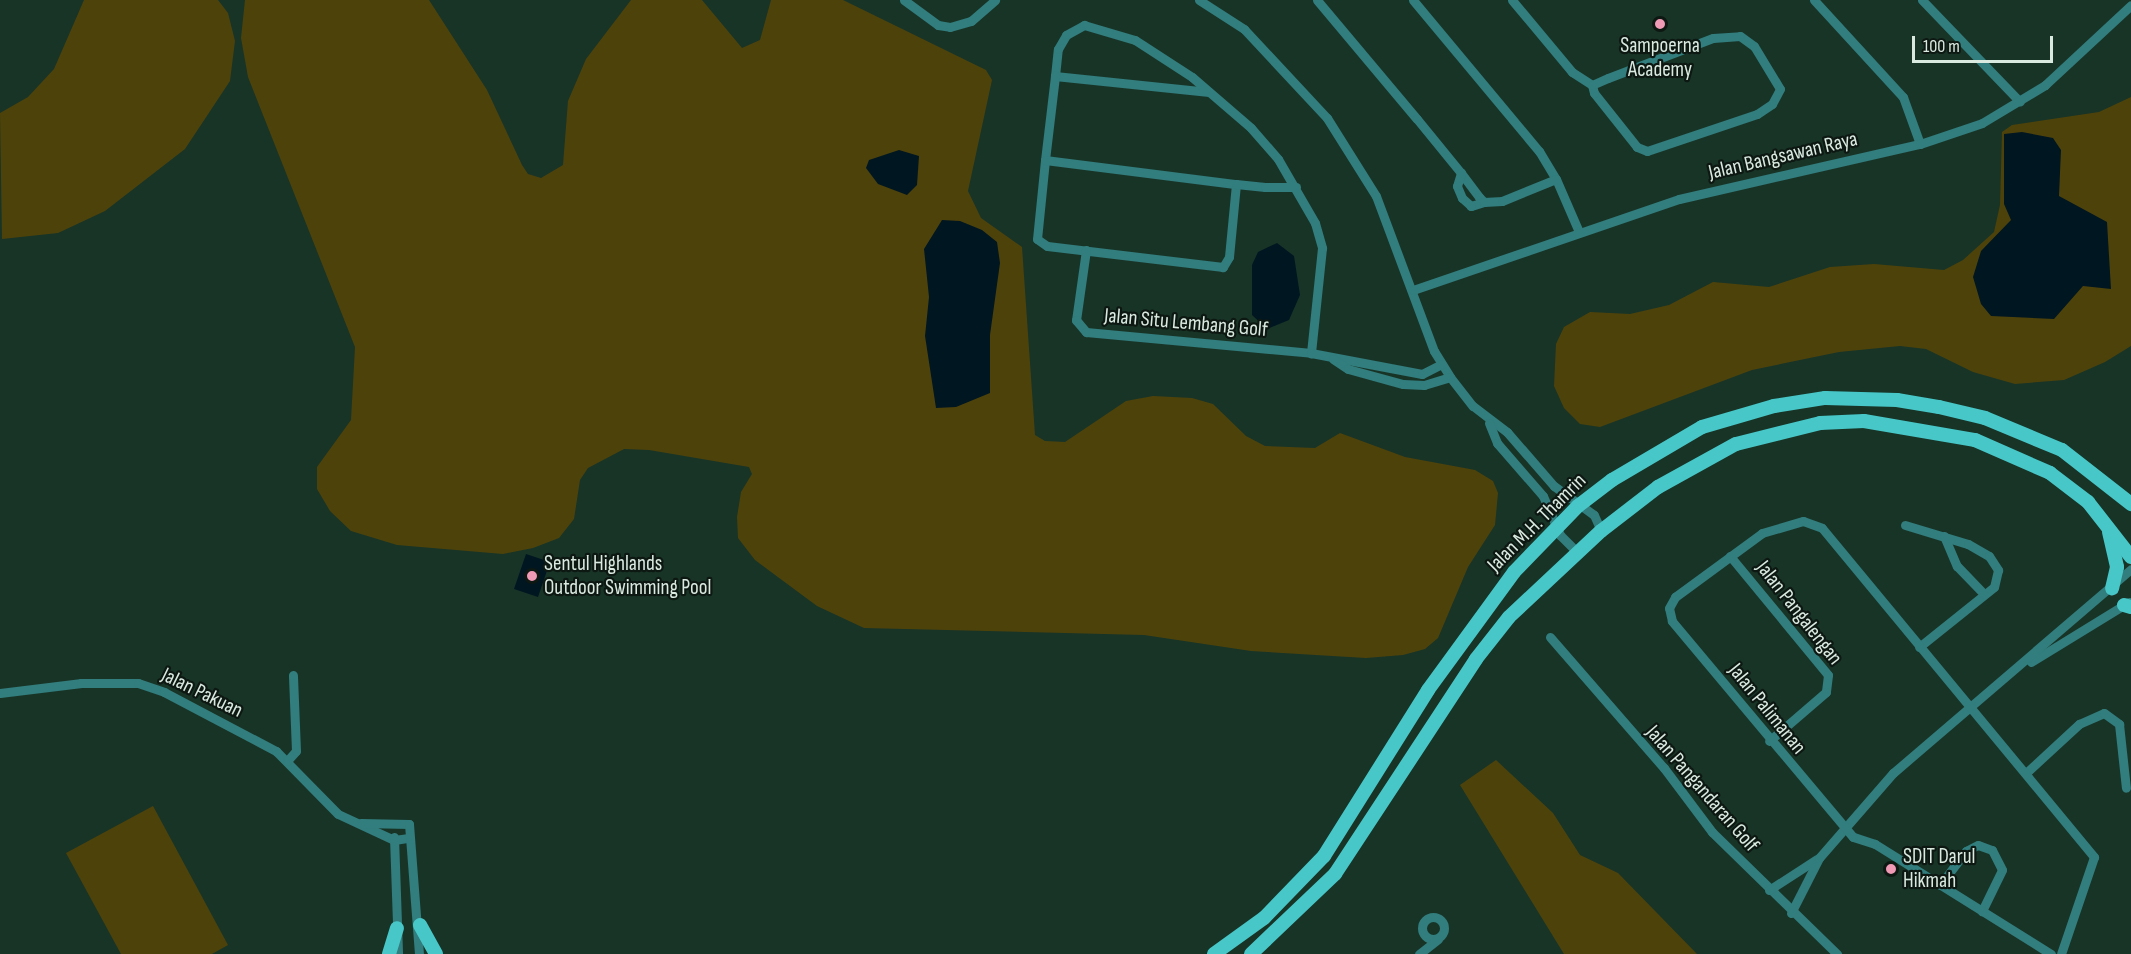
<!DOCTYPE html>
<style>
body{margin:0}
#map{position:relative;width:2131px;height:954px;overflow:hidden;background:#183427;font-family:"Sofia Sans Condensed",sans-serif}
div>[style]{position:absolute}
.green>*{inset:0;background:#4e420b}
.water>*{inset:0;background:#001621}
.street>*{height:9px;margin:-4.5px;padding:0 4.5px;transform-origin:4.5px;border-radius:4.5px;background:#327d7d}
.street>.ring{margin:-4.5px;padding:0;box-sizing:content-box;background:none;border:9px solid #327d7d;border-radius:50%}
.primary>*{height:14px;margin:-7px;padding:0 7px;transform-origin:7px;border-radius:7px;background:#47c7c8}
.dots>*{width:16px;height:16px;translate:-50% -50%;box-sizing:border-box;border:3px solid #0d1813;border-radius:50%}
span{translate:-50% -50%;white-space:nowrap;text-align:center;line-height:1.15;-webkit-text-stroke:4.5px #0d1813;paint-order:stroke}
.poi-label{font-size:21px;color:#daeae1}
.left{translate:0 -50%;text-align:left}
.street-label{font-size:21px;color:#daeae1}
.scale{position:absolute;left:1912px;top:36px;width:141px;height:27px;box-sizing:border-box;border:3px solid #daeae1;border-top:0;padding-left:8px;font-size:18px;line-height:21px;white-space:nowrap;color:#daeae1;-webkit-text-stroke:4px #0d1813;paint-order:stroke}
</style>
<div id="map">
<div class="green">
<div style="clip-path:polygon(84px 0,218px 0,228px 13px,235px 41px,230px 81px,185px 149px,105px 211px,58px 233px,2px 239px,0 113px,28px 97px,54px 69px)"></div>
<div style="clip-path:polygon(245px 0,429px 0,487px 90px,522px 165px,528px 174px,541px 178px,563px 165px,568px 101px,586px 59px,631px 0,702px 0,742px 48px,760px 40px,771px 0,843px 0,986px 70px,992px 80px,968px 191px,981px 218px,1022px 247px,1035px 435px,1045px 441px,1065px 442px,1126px 401px,1153px 396px,1192px 398px,1213px 404px,1246px 436px,1265px 446px,1315px 448px,1340px 433px,1405px 457px,1475px 470px,1493px 481px,1498px 493px,1495px 525px,1468px 567px,1438px 638px,1425px 649px,1403px 655px,1366px 658px,1251px 651px,1144px 635px,864px 628px,817px 606px,755px 560px,738px 538px,737px 517px,741px 492px,752px 474px,749px 467px,649px 450px,624px 449px,588px 468px,580px 480px,574px 519px,559px 538px,533px 548px,503px 554px,397px 545px,351px 531px,330px 511px,317px 489px,317px 467px,351px 420px,355px 347px,248px 77px,241px 38px)"></div>
<div style="clip-path:polygon(2131px 97px,2131px 346px,2105px 362px,2064px 380px,2015px 384px,1973px 372px,1926px 349px,1900px 346px,1839px 352px,1752px 370px,1600px 427px,1580px 424px,1564px 408px,1554px 386px,1556px 344px,1564px 327px,1590px 312px,1630px 314px,1669px 305px,1713px 282px,1769px 287px,1830px 267px,1874px 264px,1944px 270px,1963px 260px,1994px 232px,2000px 205px,2002px 132px,2012px 125px,2099px 112px)"></div>
<div style="clip-path:polygon(1496px 760px,1553px 813px,1580px 855px,1618px 873px,1697px 954px,1564px 954px,1460px 785px)"></div>
<div style="clip-path:polygon(153px 806px,228px 945px,212px 954px,121px 954px,66px 853px)"></div>
</div>
<div class="water">
<div style="clip-path:polygon(2022px 132px,2053px 138px,2061px 150px,2059px 196px,2107px 222px,2111px 289px,2083px 286px,2054px 319px,1991px 316px,1981px 304px,1973px 277px,1981px 251px,2011px 220px,2004px 204px,2004px 134px)"></div>
<div style="clip-path:polygon(899px 150px,919px 156px,917px 185px,907px 195px,878px 184px,866px 168px,869px 160px)"></div>
<div style="clip-path:polygon(942px 220px,960px 221px,982px 230px,997px 242px,1000px 263px,990px 335px,990px 393px,956px 407px,936px 408px,925px 336px,929px 297px,924px 249px)"></div>
<div style="clip-path:polygon(1277px 243px,1294px 256px,1300px 295px,1289px 320px,1267px 329px,1252px 315px,1252px 265px,1258px 252px)"></div>
<div style="clip-path:polygon(526px 554px,550px 562px,538px 597px,514px 589px)"></div>
</div>
<div class="street">
<div style="left:904px;top:0;width:42px;rotate:36.3deg"></div>
<div style="left:938px;top:25px;width:12px;rotate:9deg"></div>
<div style="left:950px;top:27px;width:22px;rotate:-16deg"></div>
<div style="left:971px;top:21px;width:32px;rotate:-41deg"></div>
<div style="left:1199px;top:0;width:54px;rotate:32.8deg"></div>
<div style="left:1244px;top:29px;width:122px;rotate:47deg"></div>
<div style="left:1327px;top:118px;width:92px;rotate:57.9deg"></div>
<div style="left:1376px;top:196px;width:165px;rotate:69.5deg"></div>
<div style="left:1434px;top:351px;width:31px;rotate:58deg"></div>
<div style="left:1450px;top:377px;width:37px;rotate:52deg"></div>
<div style="left:1473px;top:406px;width:43px;rotate:37.4deg"></div>
<div style="left:1507px;top:432px;width:72px;rotate:49deg"></div>
<div style="left:1554px;top:486px;width:49px;rotate:35.9deg"></div>
<div style="left:1594px;top:515px;width:17px;rotate:66deg"></div>
<div style="left:1317px;top:0;width:155px;rotate:50deg"></div>
<div style="left:1417px;top:119px;width:70px;rotate:50.8deg"></div>
<div style="left:1461px;top:173px;width:30px;rotate:53deg"></div>
<div style="left:1479px;top:197px;width:7px;rotate:45deg"></div>
<div style="left:1484px;top:202px;width:14px;rotate:163deg"></div>
<div style="left:1471px;top:206px;width:12px;rotate:-138deg"></div>
<div style="left:1462px;top:198px;width:13px;rotate:-113deg"></div>
<div style="left:1457px;top:186px;width:14px;rotate:-73deg"></div>
<div style="left:1413px;top:0;width:197px;rotate:50.2deg"></div>
<div style="left:1539px;top:151px;width:33px;rotate:59deg"></div>
<div style="left:1556px;top:179px;width:58px;rotate:66.5deg"></div>
<div style="left:1512px;top:0;width:94px;rotate:50.2deg"></div>
<div style="left:1572px;top:72px;width:24px;rotate:33deg"></div>
<div style="left:1814px;top:0;width:132px;rotate:47.5deg"></div>
<div style="left:1903px;top:97px;width:50px;rotate:70.1deg"></div>
<div style="left:1922px;top:0;width:141px;rotate:46.1deg"></div>
<div style="left:1740px;top:36px;width:17px;rotate:36deg"></div>
<div style="left:1754px;top:46px;width:50px;rotate:58.8deg"></div>
<div style="left:1780px;top:89px;width:17px;rotate:118deg"></div>
<div style="left:1772px;top:104px;width:18px;rotate:146deg"></div>
<div style="left:1757px;top:114px;width:116px;rotate:161.4deg"></div>
<div style="left:1647px;top:151px;width:11px;rotate:-158deg"></div>
<div style="left:1637px;top:147px;width:69px;rotate:-128.5deg"></div>
<div style="left:1594px;top:93px;width:8px;rotate:-104deg"></div>
<div style="left:1592px;top:85px;width:17px;rotate:-24deg"></div>
<div style="left:1608px;top:78px;width:112px;rotate:-20.9deg"></div>
<div style="left:1713px;top:38px;width:27px;rotate:-4deg"></div>
<div style="left:1209px;top:92px;width:155px;rotate:-174.1deg"></div>
<div style="left:1055px;top:76px;width:27px;rotate:-84deg"></div>
<div style="left:1058px;top:49px;width:16px;rotate:-60deg"></div>
<div style="left:1066px;top:35px;width:21px;rotate:-29deg"></div>
<div style="left:1084px;top:25px;width:53px;rotate:16.4deg"></div>
<div style="left:1135px;top:40px;width:68px;rotate:33deg"></div>
<div style="left:1192px;top:77px;width:78px;rotate:40.8deg"></div>
<div style="left:1251px;top:128px;width:41px;rotate:48.9deg"></div>
<div style="left:1278px;top:159px;width:74px;rotate:60deg"></div>
<div style="left:1315px;top:223px;width:26px;rotate:74deg"></div>
<div style="left:1322px;top:248px;width:106px;rotate:96deg"></div>
<div style="left:1045px;top:160px;width:85px;rotate:-83.2deg"></div>
<div style="left:1236px;top:184px;width:73px;rotate:95.5deg"></div>
<div style="left:1229px;top:257px;width:12px;rotate:121deg"></div>
<div style="left:1223px;top:267px;width:177px;rotate:-173.2deg"></div>
<div style="left:1047px;top:246px;width:12px;rotate:-145deg"></div>
<div style="left:1037px;top:239px;width:79px;rotate:-84.2deg"></div>
<div style="left:1045px;top:160px;width:193px;rotate:7.2deg"></div>
<div style="left:1236px;top:184px;width:29px;rotate:6deg"></div>
<div style="left:1265px;top:187px;width:31px"></div>
<div style="left:1484px;top:202px;width:18px;rotate:-3deg"></div>
<div style="left:1502px;top:201px;width:58px;rotate:-22.2deg"></div>
<div style="left:1086px;top:250px;width:71px;rotate:98.1deg"></div>
<div style="left:1076px;top:320px;width:16px;rotate:50deg"></div>
<div style="left:1086px;top:332px;width:226px;rotate:5.3deg"></div>
<div style="left:1311px;top:353px;width:113px;rotate:10.7deg"></div>
<div style="left:1422px;top:374px;width:22px;rotate:-27deg"></div>
<div style="left:1413px;top:290px;width:281px;rotate:-18.9deg"></div>
<div style="left:1679px;top:199px;width:247px;rotate:-12.9deg"></div>
<div style="left:1920px;top:144px;width:65px;rotate:-18.7deg"></div>
<div style="left:1982px;top:123px;width:74px;rotate:-31.1deg"></div>
<div style="left:2045px;top:85px;width:117px;rotate:-42.9deg"></div>
<div style="left:1333px;top:359px;width:18px;rotate:34deg"></div>
<div style="left:1348px;top:369px;width:57px;rotate:15.3deg"></div>
<div style="left:1403px;top:384px;width:21px;rotate:3deg"></div>
<div style="left:1424px;top:385px;width:27px;rotate:-17deg"></div>
<div style="left:1489px;top:423px;width:22px;rotate:68deg"></div>
<div style="left:1497px;top:443px;width:70px;rotate:49deg"></div>
<div style="left:1543px;top:496px;width:43px;rotate:66.4deg"></div>
<div style="left:1560px;top:535px;width:23px;rotate:45deg"></div>
<div style="left:1905px;top:525px;width:66px;rotate:16.8deg"></div>
<div style="left:1968px;top:544px;width:24px;rotate:30deg"></div>
<div style="left:1989px;top:556px;width:17px;rotate:57deg"></div>
<div style="left:1998px;top:570px;width:17px;rotate:103deg"></div>
<div style="left:1994px;top:587px;width:96px;rotate:141.3deg"></div>
<div style="left:1944px;top:536px;width:33px;rotate:67deg"></div>
<div style="left:1957px;top:566px;width:39px;rotate:46deg"></div>
<div style="left:1730px;top:556px;width:154px;rotate:50.5deg"></div>
<div style="left:1828px;top:675px;width:17px;rotate:97deg"></div>
<div style="left:1826px;top:692px;width:75px;rotate:139.3deg"></div>
<div style="left:1550px;top:637px;width:174px;rotate:49deg"></div>
<div style="left:1664px;top:768px;width:80px;rotate:53.1deg"></div>
<div style="left:1712px;top:832px;width:175px;rotate:44.3deg"></div>
<div style="left:2031px;top:662px;width:115px;rotate:-31.5deg"></div>
<div style="left:0;top:693px;width:82px;rotate:-7deg"></div>
<div style="left:81px;top:683px;width:57px"></div>
<div style="left:138px;top:683px;width:28px;rotate:19deg"></div>
<div style="left:164px;top:692px;width:127px;rotate:27.8deg"></div>
<div style="left:276px;top:751px;width:88px;rotate:45.5deg"></div>
<div style="left:338px;top:814px;width:62px;rotate:24.9deg"></div>
<div style="left:394px;top:840px;width:15px;rotate:-8deg"></div>
<div style="left:287px;top:761px;width:13px;rotate:-48deg"></div>
<div style="left:296px;top:751px;width:76px;rotate:-92.3deg"></div>
<div style="left:2027px;top:772px;width:71px;rotate:-42.7deg"></div>
<div style="left:2079px;top:724px;width:27px;rotate:-24deg"></div>
<div style="left:2104px;top:713px;width:19px;rotate:36deg"></div>
<div style="left:2119px;top:724px;width:64px;rotate:83.8deg"></div>
<div style="left:361px;top:823px;width:48px;rotate:1.2deg"></div>
<div style="left:409px;top:824px;width:130px;rotate:85.6deg"></div>
<div style="left:394px;top:837px;width:117px;rotate:88deg"></div>
<div style="left:1940px;top:885px;width:43px;rotate:-52.6deg"></div>
<div style="left:1966px;top:851px;width:13px;rotate:-27deg"></div>
<div style="left:1978px;top:845px;width:15px;rotate:20deg"></div>
<div style="left:1992px;top:850px;width:22px;rotate:63deg"></div>
<div style="left:2002px;top:870px;width:46px;rotate:116deg"></div>
<div style="left:1769px;top:890px;width:57px;rotate:-32.9deg"></div>
<div style="left:1791px;top:913px;width:62px;rotate:-63deg"></div>
<div style="left:1819px;top:858px;width:113px;rotate:-49deg"></div>
<div style="left:1893px;top:773px;width:313px;rotate:-40.6deg"></div>
<div class="ring" style="left:1422px;top:917px;width:13px;height:13px"></div>
<div style="left:1419px;top:954px;width:24px;rotate:-38deg"></div>
<div style="left:2051px;top:954px;width:208px;rotate:-148deg"></div>
<div style="left:1875px;top:844px;width:23px;rotate:-162deg"></div>
<div style="left:1853px;top:837px;width:282px;rotate:-130deg"></div>
<div style="left:1672px;top:621px;width:13px;rotate:-103deg"></div>
<div style="left:1669px;top:608px;width:13px;rotate:-61deg"></div>
<div style="left:1675px;top:597px;width:108px;rotate:-36.3deg"></div>
<div style="left:1762px;top:533px;width:43px;rotate:-16.3deg"></div>
<div style="left:1803px;top:521px;width:20px;rotate:20deg"></div>
<div style="left:1822px;top:528px;width:427px;rotate:50.4deg"></div>
<div style="left:2094px;top:857px;width:102px;rotate:108.8deg"></div>
</div>
<div class="primary">
<div style="left:2109px;top:532px;width:36px;rotate:77deg"></div>
<div style="left:2117px;top:567px;width:22px;rotate:103deg"></div>
<div style="left:2124px;top:605px;width:7px;rotate:16deg"></div>
<div style="left:420px;top:925px;width:33px;rotate:61deg"></div>
<div style="left:389px;top:954px;width:27px;rotate:-73deg"></div>
<div style="left:1214px;top:954px;width:62px;rotate:-35.8deg"></div>
<div style="left:1264px;top:918px;width:86px;rotate:-45.9deg"></div>
<div style="left:1324px;top:856px;width:196px;rotate:-57.9deg"></div>
<div style="left:1428px;top:690px;width:146px;rotate:-53.9deg"></div>
<div style="left:1514px;top:572px;width:92px;rotate:-45.9deg"></div>
<div style="left:1578px;top:506px;width:43px;rotate:-37.4deg"></div>
<div style="left:1612px;top:480px;width:104px;rotate:-30.5deg"></div>
<div style="left:1702px;top:427px;width:75px;rotate:-16.3deg"></div>
<div style="left:1774px;top:406px;width:52px;rotate:-8.9deg"></div>
<div style="left:1825px;top:398px;width:72px;rotate:1.6deg"></div>
<div style="left:1897px;top:400px;width:43px;rotate:9.5deg"></div>
<div style="left:1939px;top:407px;width:47px;rotate:13.4deg"></div>
<div style="left:1985px;top:418px;width:83px;rotate:22.6deg"></div>
<div style="left:2062px;top:450px;width:88px;rotate:38deg"></div>
<div style="left:1251px;top:954px;width:116px;rotate:-43.6deg"></div>
<div style="left:1335px;top:874px;width:257px;rotate:-56.7deg"></div>
<div style="left:1476px;top:659px;width:53px;rotate:-51.8deg"></div>
<div style="left:1509px;top:617px;width:126px;rotate:-43.1deg"></div>
<div style="left:1601px;top:531px;width:72px;rotate:-37.7deg"></div>
<div style="left:1658px;top:487px;width:89px;rotate:-28.9deg"></div>
<div style="left:1736px;top:444px;width:87px;rotate:-14deg"></div>
<div style="left:1820px;top:423px;width:44px;rotate:-2.6deg"></div>
<div style="left:1864px;top:421px;width:113px;rotate:9.7deg"></div>
<div style="left:1975px;top:440px;width:82px;rotate:23.7deg"></div>
<div style="left:2050px;top:473px;width:48px;rotate:37.3deg"></div>
<div style="left:2088px;top:502px;width:70px;rotate:52deg"></div>
</div>
<div class="dots">
<div style="left:1660px;top:24px;background:#f09ab6"></div>
<div style="left:532px;top:576px;background:#f09ab6"></div>
<div style="left:1891px;top:869px;background:#f09ab6"></div>
</div>
<div class="poi-label">
<span style="left:1660px;top:58px">Sampoerna<br>Academy</span>
<span class="left" style="left:544px;top:576px">Sentul Highlands<br>Outdoor Swimming Pool</span>
<span class="left" style="left:1903px;top:869px">SDIT Darul<br>Hikmah</span>
</div>
<div class="street-label">
<span style="left:1783px;top:156px;rotate:-13deg">Jalan Bangsawan Raya</span>
<span style="left:1186px;top:323px;rotate:5deg">Jalan Situ Lembang Golf</span>
<span style="left:1537px;top:523px;rotate:-45deg">Jalan M.H. Thamrin</span>
<span style="left:1799px;top:613px;rotate:52deg">Jalan Pangalengan</span>
<span style="left:202px;top:693px;rotate:26deg">Jalan Pakuan</span>
<span style="left:1767px;top:709px;rotate:51deg">Jalan Palimanan</span>
<span style="left:1702px;top:789px;rotate:49deg">Jalan Pangandaran Golf</span>
</div>
<div class="scale">100 m</div>
</div>
